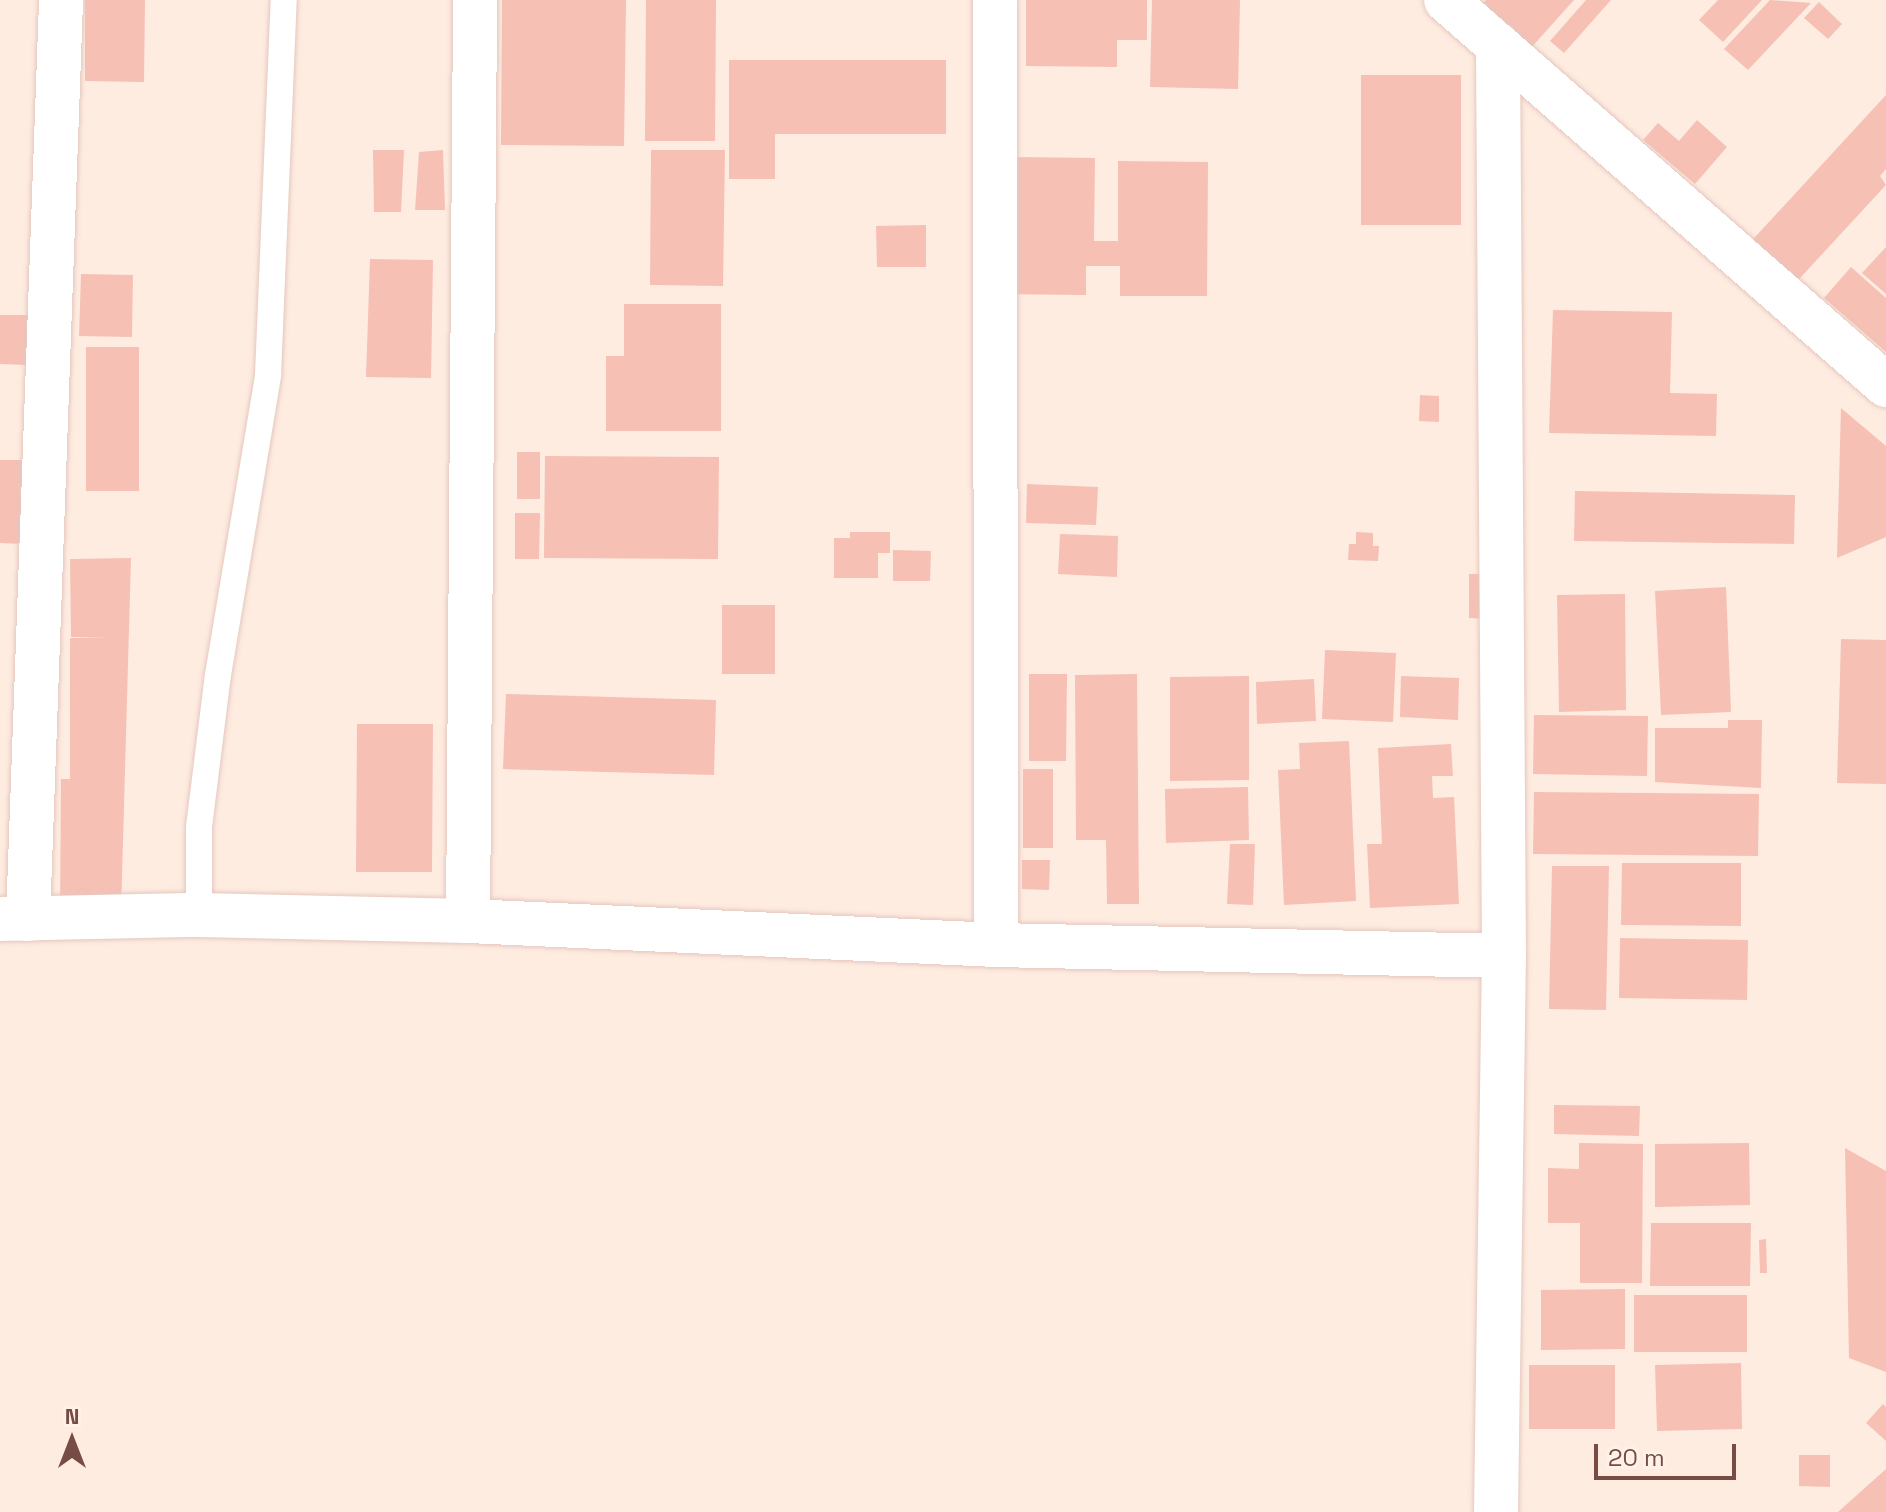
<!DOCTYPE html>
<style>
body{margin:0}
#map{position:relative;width:1886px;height:1512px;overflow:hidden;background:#feece0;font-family:"Space Grotesk",sans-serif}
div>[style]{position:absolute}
.building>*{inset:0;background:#f6c0b5}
.roads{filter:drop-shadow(0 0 2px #e5c7be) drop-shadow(0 0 2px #e5c7be)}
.service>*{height:26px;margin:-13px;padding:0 13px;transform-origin:13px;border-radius:13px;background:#fff}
.minor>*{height:44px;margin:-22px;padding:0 22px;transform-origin:22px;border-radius:22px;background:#fff}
span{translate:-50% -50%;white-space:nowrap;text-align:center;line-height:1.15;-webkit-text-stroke:7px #fff1e8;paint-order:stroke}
.north{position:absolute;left:32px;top:1400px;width:80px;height:80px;-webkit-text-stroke:6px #fff1e8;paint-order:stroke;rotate:0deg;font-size:22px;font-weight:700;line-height:32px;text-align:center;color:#774c45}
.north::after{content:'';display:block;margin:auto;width:28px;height:36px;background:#774c45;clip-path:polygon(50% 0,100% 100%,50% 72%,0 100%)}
.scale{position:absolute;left:1594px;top:1444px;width:142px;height:36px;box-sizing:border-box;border:4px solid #774c45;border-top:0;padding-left:10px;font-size:24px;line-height:28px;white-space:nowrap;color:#774c45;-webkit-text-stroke:6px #fff1e8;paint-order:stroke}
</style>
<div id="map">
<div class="building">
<div style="clip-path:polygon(85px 0,145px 0,144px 82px,85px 81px)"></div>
<div style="clip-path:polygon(502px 0,626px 0,624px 146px,501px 145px)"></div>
<div style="clip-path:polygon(646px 0,716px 0,715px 141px,645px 141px)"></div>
<div style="clip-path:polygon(1026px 0,1147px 0,1147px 40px,1117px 40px,1117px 67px,1026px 66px)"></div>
<div style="clip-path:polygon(1152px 0,1240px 0,1238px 89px,1150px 87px)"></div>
<div style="clip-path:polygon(1486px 0,1574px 0,1530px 49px,1481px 6px)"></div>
<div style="clip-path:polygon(1586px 0,1611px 0,1564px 53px,1550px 41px)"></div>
<div style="clip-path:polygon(1718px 0,1762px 0,1723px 42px,1699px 20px)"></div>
<div style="clip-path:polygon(1770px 0,1811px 3px,1748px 70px,1724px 49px)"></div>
<div style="clip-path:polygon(1819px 2px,1842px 24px,1828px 39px,1804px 18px)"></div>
<div style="clip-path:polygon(729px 60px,946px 60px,946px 134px,775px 134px,775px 179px,729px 179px)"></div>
<div style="clip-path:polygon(1361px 75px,1461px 75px,1461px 225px,1361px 225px)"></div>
<div style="clip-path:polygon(1886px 95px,1886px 169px,1880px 176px,1886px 185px,1789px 290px,1744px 249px)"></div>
<div style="clip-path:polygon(1697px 120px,1727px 147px,1695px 184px,1643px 140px,1658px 123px,1679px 141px)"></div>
<div style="clip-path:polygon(373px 150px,404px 150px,401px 212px,374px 212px)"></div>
<div style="clip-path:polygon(443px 150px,445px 210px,415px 210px,419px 152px)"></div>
<div style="clip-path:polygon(651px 150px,725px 150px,723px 286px,650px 285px)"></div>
<div style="clip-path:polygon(1007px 157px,1095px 158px,1094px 241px,1118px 241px,1118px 161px,1208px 162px,1207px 296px,1120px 296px,1120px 266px,1086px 266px,1086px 295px,1006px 294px)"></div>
<div style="clip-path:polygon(926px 225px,926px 267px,877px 267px,876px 226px)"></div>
<div style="clip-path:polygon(1886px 247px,1886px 294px,1862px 273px)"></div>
<div style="clip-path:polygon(370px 259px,433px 260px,431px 378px,366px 377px)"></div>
<div style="clip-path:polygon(1851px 267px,1886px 298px,1886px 352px,1824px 298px)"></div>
<div style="clip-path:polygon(81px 274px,133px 275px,132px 337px,79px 336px)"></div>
<div style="clip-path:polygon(624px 304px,721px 304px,721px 431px,606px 431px,606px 356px,624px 356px)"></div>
<div style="clip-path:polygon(1553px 310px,1672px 312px,1670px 393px,1717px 394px,1716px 436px,1549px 433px)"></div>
<div style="clip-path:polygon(0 315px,28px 315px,28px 365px,0 364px)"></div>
<div style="clip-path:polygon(86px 347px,139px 347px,139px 491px,86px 491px)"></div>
<div style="clip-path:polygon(1420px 395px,1439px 396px,1439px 422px,1419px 421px)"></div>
<div style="clip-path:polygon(1841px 408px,1886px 446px,1886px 537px,1837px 558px)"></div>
<div style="clip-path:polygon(517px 452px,540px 452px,540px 499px,517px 499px)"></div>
<div style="clip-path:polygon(545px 456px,719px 457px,718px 559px,544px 558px)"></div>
<div style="clip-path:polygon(0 460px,24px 460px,23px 544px,0 543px)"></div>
<div style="clip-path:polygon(1027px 484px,1098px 487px,1096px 525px,1026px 523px)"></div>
<div style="clip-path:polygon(1575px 491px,1795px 495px,1794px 544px,1574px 541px)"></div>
<div style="clip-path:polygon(515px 513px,540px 513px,539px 559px,515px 559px)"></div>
<div style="clip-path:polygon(850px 532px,890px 532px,890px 553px,878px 553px,878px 578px,834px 578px,834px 538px,850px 538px)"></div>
<div style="clip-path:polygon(1356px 532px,1373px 533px,1373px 546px,1379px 546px,1378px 561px,1348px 560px,1349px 544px,1356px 544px)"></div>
<div style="clip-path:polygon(1060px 534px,1118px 536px,1117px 577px,1058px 574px)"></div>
<div style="clip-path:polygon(893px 550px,931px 551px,930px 581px,893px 581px)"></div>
<div style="clip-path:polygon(131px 558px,121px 913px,60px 913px,61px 779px,70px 779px,70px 638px,108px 638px,71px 637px,70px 559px)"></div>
<div style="clip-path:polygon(1469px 574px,1492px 574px,1490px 619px,1469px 618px)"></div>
<div style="clip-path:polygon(1726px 587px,1731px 712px,1661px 715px,1655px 591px)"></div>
<div style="clip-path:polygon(1625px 594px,1626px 710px,1559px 712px,1557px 595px)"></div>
<div style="clip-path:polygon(722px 605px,775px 605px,775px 674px,722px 674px)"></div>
<div style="clip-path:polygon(1841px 639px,1886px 640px,1886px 784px,1837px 783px)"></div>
<div style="clip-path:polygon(1325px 650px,1396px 653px,1393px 722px,1322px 719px)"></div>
<div style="clip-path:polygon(1029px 674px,1067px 674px,1066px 761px,1029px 761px)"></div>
<div style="clip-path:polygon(1137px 674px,1139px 904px,1107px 904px,1106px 840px,1076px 840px,1075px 675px)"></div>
<div style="clip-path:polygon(1249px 676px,1249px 780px,1170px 781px,1170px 677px)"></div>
<div style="clip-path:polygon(1401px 676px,1459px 678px,1458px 720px,1400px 717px)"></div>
<div style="clip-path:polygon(1314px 679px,1316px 721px,1257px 724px,1256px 682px)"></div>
<div style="clip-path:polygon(506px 694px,716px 700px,714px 775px,503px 769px)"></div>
<div style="clip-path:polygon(1534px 715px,1648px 716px,1647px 776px,1533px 774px)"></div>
<div style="clip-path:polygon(1728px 720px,1762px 720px,1761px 788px,1655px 782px,1655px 728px,1728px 728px)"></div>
<div style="clip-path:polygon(357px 724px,433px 724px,432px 872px,356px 872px)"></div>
<div style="clip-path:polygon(1349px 741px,1356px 901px,1284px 905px,1278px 770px,1300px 769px,1299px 743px)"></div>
<div style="clip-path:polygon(1451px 744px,1453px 776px,1432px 776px,1433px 798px,1454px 797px,1459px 904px,1370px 908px,1367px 844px,1382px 844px,1378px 748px)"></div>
<div style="clip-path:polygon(1023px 769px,1053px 769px,1053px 848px,1023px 848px)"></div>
<div style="clip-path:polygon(1248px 787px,1249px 840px,1166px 843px,1165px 789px)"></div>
<div style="clip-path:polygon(1534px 792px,1759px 794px,1758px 856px,1533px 854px)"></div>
<div style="clip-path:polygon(1230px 844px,1255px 844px,1253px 905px,1227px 904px)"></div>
<div style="clip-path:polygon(1022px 860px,1050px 860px,1049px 890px,1022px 889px)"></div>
<div style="clip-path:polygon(1622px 863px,1741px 863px,1741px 926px,1621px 925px)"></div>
<div style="clip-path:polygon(1552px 866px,1609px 866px,1606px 1010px,1549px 1009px)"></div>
<div style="clip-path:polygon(1620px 938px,1748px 940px,1747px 1000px,1619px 998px)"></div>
<div style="clip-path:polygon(1554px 1105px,1640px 1106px,1639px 1136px,1554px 1134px)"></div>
<div style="clip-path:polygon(1579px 1143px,1643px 1144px,1642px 1283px,1580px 1283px,1580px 1223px,1548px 1223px,1548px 1168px,1579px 1169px)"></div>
<div style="clip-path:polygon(1749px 1143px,1750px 1205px,1655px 1207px,1655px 1144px)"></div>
<div style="clip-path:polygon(1845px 1148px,1886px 1171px,1886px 1372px,1849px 1358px)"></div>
<div style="clip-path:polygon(1651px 1223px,1751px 1223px,1750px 1286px,1650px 1286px)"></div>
<div style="clip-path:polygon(1766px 1239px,1767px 1273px,1760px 1273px,1759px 1240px)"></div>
<div style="clip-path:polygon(1625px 1289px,1625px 1349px,1541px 1350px,1541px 1290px)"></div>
<div style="clip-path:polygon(1634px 1295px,1747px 1295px,1747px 1352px,1634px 1352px)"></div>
<div style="clip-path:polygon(1741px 1363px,1742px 1429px,1657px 1431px,1655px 1365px)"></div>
<div style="clip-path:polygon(1529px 1365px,1615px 1365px,1615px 1429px,1529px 1429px)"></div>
<div style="clip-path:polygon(1883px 1404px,1886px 1407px,1886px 1441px,1866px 1423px)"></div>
<div style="clip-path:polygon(1799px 1455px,1830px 1455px,1830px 1487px,1799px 1486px)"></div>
<div style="clip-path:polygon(1886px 1469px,1886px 1512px,1838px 1512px)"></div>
</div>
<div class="roads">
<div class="service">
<div style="left:199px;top:915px;width:88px;rotate:-90deg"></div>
<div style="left:199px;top:827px;width:153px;rotate:-82.9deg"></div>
<div style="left:218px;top:675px;width:304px;rotate:-80.5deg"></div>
<div style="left:268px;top:375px;width:375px;rotate:-87.6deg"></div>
</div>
<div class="minor">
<div style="left:995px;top:0;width:945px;rotate:89.94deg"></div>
<div style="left:1446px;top:0;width:585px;rotate:41.19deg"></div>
<div style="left:0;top:919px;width:199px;rotate:-1.2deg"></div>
<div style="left:199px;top:915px;width:269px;rotate:1.3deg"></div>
<div style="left:468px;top:921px;width:529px;rotate:2.6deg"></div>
<div style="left:996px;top:945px;width:508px;rotate:1.24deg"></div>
<div style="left:28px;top:919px;width:920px;rotate:-87.94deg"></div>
<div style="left:468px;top:921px;width:921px;rotate:-89.56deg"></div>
<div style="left:1496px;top:1512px;width:556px;rotate:-89.18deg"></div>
<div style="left:1504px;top:956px;width:911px;rotate:-90.38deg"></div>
</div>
</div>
<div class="north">N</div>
<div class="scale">20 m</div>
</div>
